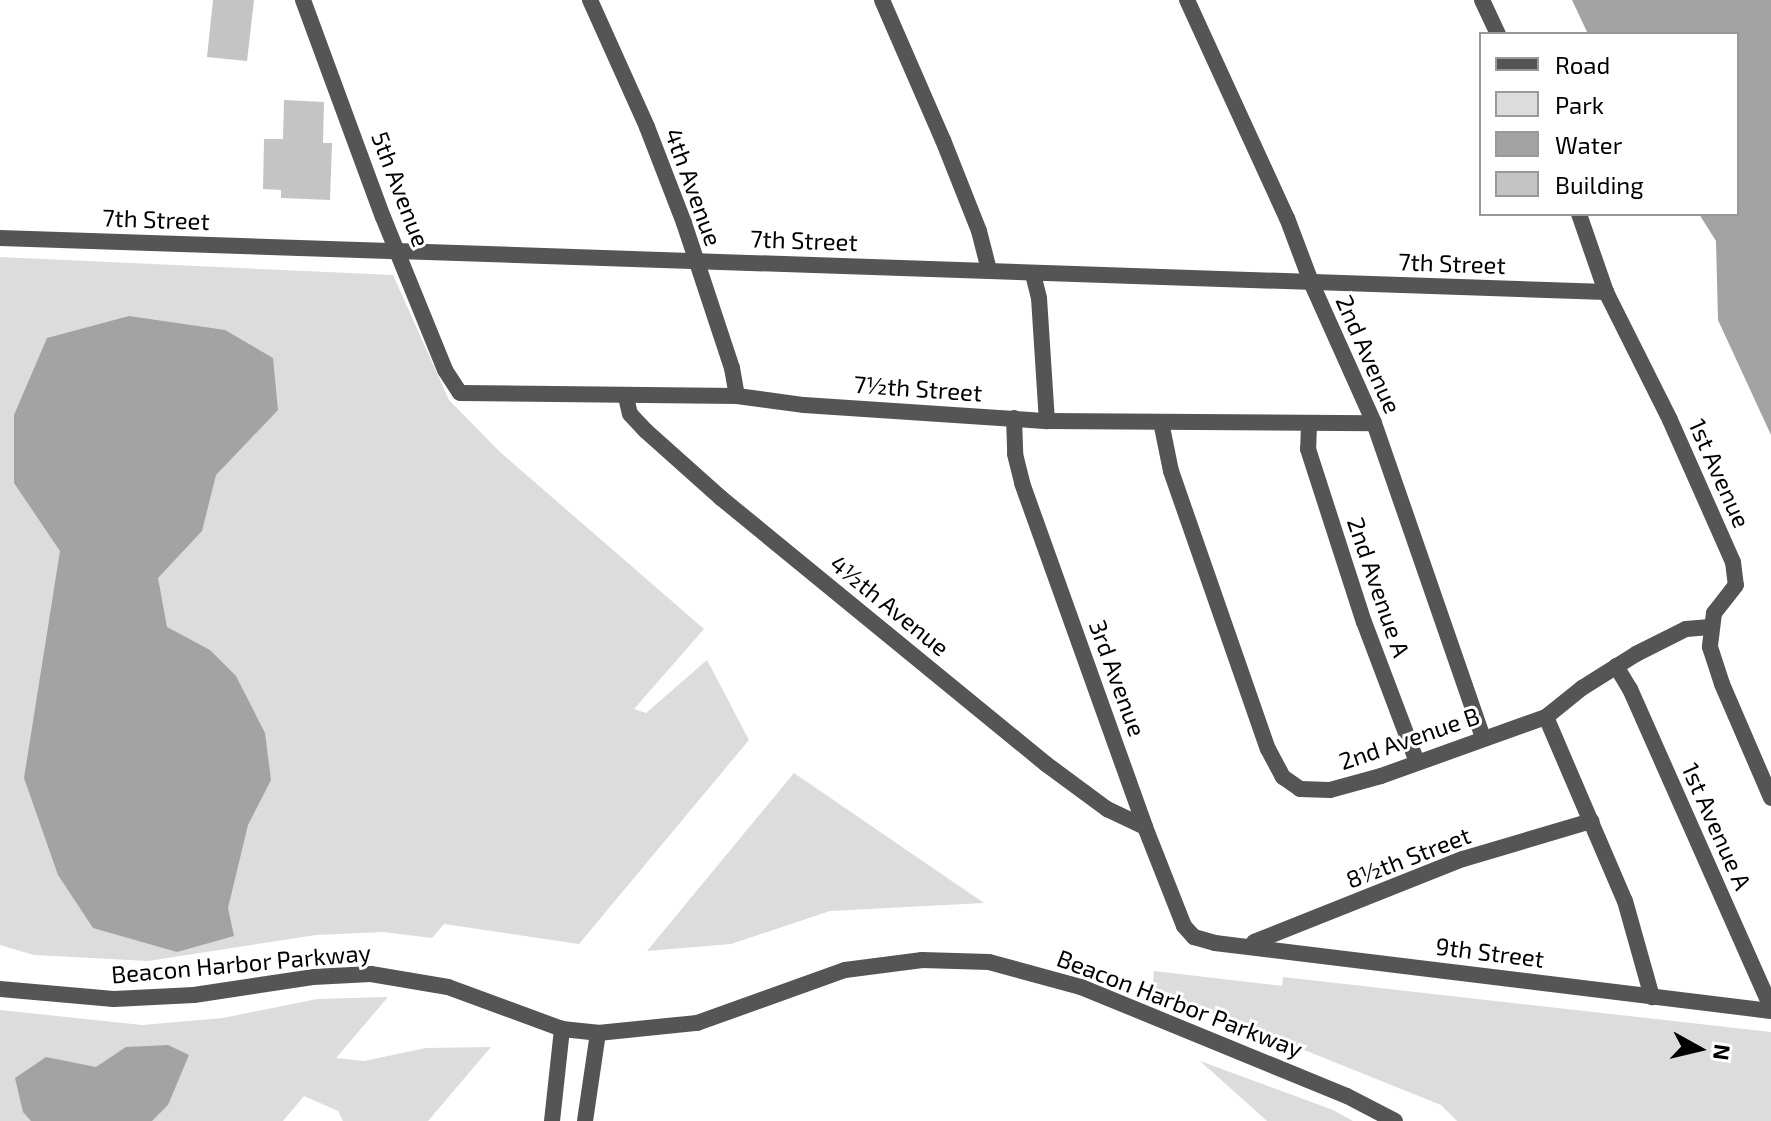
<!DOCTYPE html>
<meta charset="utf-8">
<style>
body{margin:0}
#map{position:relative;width:1771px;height:1121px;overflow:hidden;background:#fff;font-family:"Exo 2",sans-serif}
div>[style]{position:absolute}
.green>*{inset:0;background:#dcdcdc}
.water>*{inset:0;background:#a3a3a3}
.building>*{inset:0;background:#c4c4c4}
.minor>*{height:16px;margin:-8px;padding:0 8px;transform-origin:8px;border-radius:8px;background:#555}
.tertiary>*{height:16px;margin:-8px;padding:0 8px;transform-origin:8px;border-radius:8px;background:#555}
span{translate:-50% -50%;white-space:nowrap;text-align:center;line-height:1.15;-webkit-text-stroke:6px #fff;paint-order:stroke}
.street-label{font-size:24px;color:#000}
.legend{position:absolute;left:1479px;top:32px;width:260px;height:184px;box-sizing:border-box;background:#fff;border:2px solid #999;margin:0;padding:10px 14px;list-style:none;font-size:24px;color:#000}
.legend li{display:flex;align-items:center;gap:16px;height:40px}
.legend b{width:40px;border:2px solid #999}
.north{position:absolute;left:1659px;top:1009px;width:80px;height:80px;-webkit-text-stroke:6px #fff;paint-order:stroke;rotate:98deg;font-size:22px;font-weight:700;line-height:32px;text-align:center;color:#000}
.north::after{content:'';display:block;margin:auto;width:28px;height:36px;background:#000;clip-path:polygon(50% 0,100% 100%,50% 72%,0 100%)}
</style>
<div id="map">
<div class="green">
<div style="clip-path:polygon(0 257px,393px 275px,449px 400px,500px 452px,704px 629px,634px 709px,646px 713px,707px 660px,749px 740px,579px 944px,444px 924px,432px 938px,383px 932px,316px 935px,148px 961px,34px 955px,0 945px)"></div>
<div style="clip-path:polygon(794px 773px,984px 903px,830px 911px,731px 944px,647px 951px)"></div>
<div style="clip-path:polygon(1154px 971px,1282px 986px,1283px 977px,1771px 1032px,1771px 1121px,1457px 1121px,1441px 1105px,1152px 989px)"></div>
<div style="clip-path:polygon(388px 997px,336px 1058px,364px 1061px,426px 1048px,491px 1047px,428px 1121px,343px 1121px,338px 1111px,304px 1096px,283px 1121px,0 1121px,0 1010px,142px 1025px,223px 1018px,317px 999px)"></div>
<div style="clip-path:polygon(1200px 1061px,1333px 1110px,1353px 1121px,1267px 1121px)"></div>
</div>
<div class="water">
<div style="clip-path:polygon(1572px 0,1771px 0,1771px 435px,1718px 320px,1716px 241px,1699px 214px,1737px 214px,1737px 34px,1588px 34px)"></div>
<div style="clip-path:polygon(129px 316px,225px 330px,273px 358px,278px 410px,216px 475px,202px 531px,158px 578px,167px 627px,210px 650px,236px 676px,265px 733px,271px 780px,248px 825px,228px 908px,234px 936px,177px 952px,93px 928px,58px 875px,24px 778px,60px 551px,14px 483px,14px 415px,47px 338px)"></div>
<div style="clip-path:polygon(168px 1045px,189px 1055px,168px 1105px,152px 1121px,31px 1121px,23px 1112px,15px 1078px,46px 1057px,96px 1067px,126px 1047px)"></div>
</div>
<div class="building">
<div style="clip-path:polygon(213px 0,254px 0,247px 61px,207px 57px)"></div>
<div style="clip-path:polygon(284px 100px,324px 102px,323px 143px,332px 143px,330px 200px,281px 198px,281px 190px,263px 189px,264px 139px,283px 139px)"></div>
</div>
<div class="minor">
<div style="left:303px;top:0;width:231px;rotate:69.8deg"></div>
<div style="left:383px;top:217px;width:165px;rotate:67.9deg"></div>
<div style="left:445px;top:370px;width:27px;rotate:57deg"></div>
<div style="left:460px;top:393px;width:277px;rotate:0.6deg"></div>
<div style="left:737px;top:396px;width:68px;rotate:7.7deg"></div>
<div style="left:804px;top:405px;width:244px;rotate:3.8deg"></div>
<div style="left:1047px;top:421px;width:327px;rotate:0.4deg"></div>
<div style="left:590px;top:0;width:139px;rotate:65.8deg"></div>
<div style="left:647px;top:127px;width:103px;rotate:68.9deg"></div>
<div style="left:684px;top:223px;width:153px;rotate:71.7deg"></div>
<div style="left:732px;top:368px;width:28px;rotate:80deg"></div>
<div style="left:882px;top:0;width:153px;rotate:66.5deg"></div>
<div style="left:943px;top:140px;width:98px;rotate:68.4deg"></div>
<div style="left:979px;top:231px;width:40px;rotate:75.6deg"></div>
<div style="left:1187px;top:0;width:240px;rotate:65.4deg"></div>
<div style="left:1287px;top:218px;width:68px;rotate:69.4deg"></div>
<div style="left:1311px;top:282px;width:154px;rotate:65.9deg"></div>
<div style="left:1374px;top:423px;width:333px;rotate:70.9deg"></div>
<div style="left:1482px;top:0;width:38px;rotate:65deg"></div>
<div style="left:1579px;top:214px;width:83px;rotate:70.9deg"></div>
<div style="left:1606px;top:292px;width:143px;rotate:63.4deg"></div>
<div style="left:1670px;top:420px;width:155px;rotate:66.1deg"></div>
<div style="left:1733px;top:562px;width:23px;rotate:83deg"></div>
<div style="left:1736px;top:585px;width:36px;rotate:128deg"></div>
<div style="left:1714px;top:613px;width:34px;rotate:97deg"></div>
<div style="left:1710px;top:647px;width:39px;rotate:72deg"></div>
<div style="left:1722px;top:684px;width:124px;rotate:66.7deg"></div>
<div style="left:397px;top:251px;width:1210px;rotate:1.94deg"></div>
<div style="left:1033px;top:274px;width:25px;rotate:76deg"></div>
<div style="left:1039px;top:298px;width:123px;rotate:86.3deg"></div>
<div style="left:626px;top:397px;width:17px;rotate:77deg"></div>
<div style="left:630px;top:414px;width:23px;rotate:47deg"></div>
<div style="left:646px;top:431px;width:101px;rotate:41.8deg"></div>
<div style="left:721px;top:498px;width:420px;rotate:39.3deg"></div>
<div style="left:1046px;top:764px;width:76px;rotate:36.4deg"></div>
<div style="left:1107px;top:809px;width:42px;rotate:25.3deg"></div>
<div style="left:1014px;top:418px;width:36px;rotate:88deg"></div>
<div style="left:1015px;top:454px;width:30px;rotate:76deg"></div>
<div style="left:1022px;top:483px;width:365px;rotate:70.3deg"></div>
<div style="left:1145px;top:827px;width:106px;rotate:68.5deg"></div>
<div style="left:1184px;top:926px;width:15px;rotate:48deg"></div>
<div style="left:1194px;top:937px;width:22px;rotate:16deg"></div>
<div style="left:1215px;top:943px;width:560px;rotate:6.97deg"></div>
<div style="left:1161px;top:422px;width:50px;rotate:78.5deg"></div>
<div style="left:1171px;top:471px;width:294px;rotate:70.8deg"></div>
<div style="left:1268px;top:749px;width:32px;rotate:62deg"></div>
<div style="left:1283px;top:777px;width:21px;rotate:35deg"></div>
<div style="left:1300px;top:789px;width:30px;rotate:2deg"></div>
<div style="left:1330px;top:790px;width:53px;rotate:-15.4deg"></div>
<div style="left:1381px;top:776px;width:175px;rotate:-19.7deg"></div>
<div style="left:1546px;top:717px;width:46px;rotate:-38.9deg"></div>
<div style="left:1582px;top:688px;width:64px;rotate:-32.2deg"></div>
<div style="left:1636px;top:654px;width:56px;rotate:-26.6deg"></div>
<div style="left:1686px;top:629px;width:24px;rotate:-5deg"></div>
<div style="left:1309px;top:425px;width:24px;rotate:92deg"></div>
<div style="left:1308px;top:449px;width:182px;rotate:72.1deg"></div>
<div style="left:1364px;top:622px;width:150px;rotate:69.3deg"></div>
<div style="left:1616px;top:666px;width:27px;rotate:59deg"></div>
<div style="left:1630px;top:689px;width:348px;rotate:66.1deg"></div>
<div style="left:1546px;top:717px;width:200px;rotate:66.8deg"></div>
<div style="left:1625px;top:901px;width:100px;rotate:74.3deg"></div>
<div style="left:1254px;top:942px;width:225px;rotate:-21.7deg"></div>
<div style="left:1463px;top:859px;width:134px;rotate:-16.5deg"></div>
</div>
<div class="tertiary">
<div style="left:0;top:238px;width:397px;rotate:1.9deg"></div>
<div style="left:0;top:989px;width:114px;rotate:5deg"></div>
<div style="left:114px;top:999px;width:80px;rotate:-2.9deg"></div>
<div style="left:194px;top:995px;width:120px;rotate:-8.6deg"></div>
<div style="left:313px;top:977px;width:58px;rotate:-3deg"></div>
<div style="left:371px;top:974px;width:78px;rotate:9.6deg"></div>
<div style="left:448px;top:987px;width:121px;rotate:20.2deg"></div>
<div style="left:562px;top:1029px;width:36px;rotate:6deg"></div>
<div style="left:598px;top:1033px;width:100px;rotate:-5.8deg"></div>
<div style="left:697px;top:1023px;width:157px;rotate:-19.7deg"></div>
<div style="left:845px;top:970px;width:78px;rotate:-7.4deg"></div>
<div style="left:922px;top:960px;width:67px;rotate:1.7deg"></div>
<div style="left:989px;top:962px;width:95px;rotate:15.2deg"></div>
<div style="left:1081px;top:987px;width:287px;rotate:22.3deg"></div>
<div style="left:1347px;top:1096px;width:54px;rotate:27.5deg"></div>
<div style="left:552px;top:1121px;width:93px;rotate:-83.8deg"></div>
<div style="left:585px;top:1121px;width:89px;rotate:-81.6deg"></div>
</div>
<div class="street-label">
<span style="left:694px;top:187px;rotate:70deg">4th Avenue</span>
<span style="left:401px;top:189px;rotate:69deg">5th Avenue</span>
<span style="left:156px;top:219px;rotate:2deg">7th Street</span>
<span style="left:804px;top:240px;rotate:2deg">7th Street</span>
<span style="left:1452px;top:263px;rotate:2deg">7th Street</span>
<span style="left:1369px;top:354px;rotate:66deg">2nd Avenue</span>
<span style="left:918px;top:388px;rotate:4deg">7½th Street</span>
<span style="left:1720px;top:473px;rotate:66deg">1st Avenue</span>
<span style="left:1379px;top:587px;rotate:71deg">2nd Avenue A</span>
<span style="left:890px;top:605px;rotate:39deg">4½th Avenue</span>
<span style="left:1118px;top:678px;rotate:70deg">3rd Avenue</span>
<span style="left:1409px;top:738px;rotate:-19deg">2nd Avenue B</span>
<span style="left:1717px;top:826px;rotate:66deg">1st Avenue A</span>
<span style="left:1408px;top:857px;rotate:-21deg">8½th Street</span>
<span style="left:1490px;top:952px;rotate:7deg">9th Street</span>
<span style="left:241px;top:963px;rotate:-5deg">Beacon Harbor Parkway</span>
<span style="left:1180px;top:1003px;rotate:21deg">Beacon Harbor Parkway</span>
</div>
<ul class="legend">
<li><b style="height:10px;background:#555"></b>Road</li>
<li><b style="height:22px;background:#dcdcdc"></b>Park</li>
<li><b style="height:22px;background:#a3a3a3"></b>Water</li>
<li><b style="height:22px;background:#c4c4c4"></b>Building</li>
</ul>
<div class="north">N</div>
</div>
